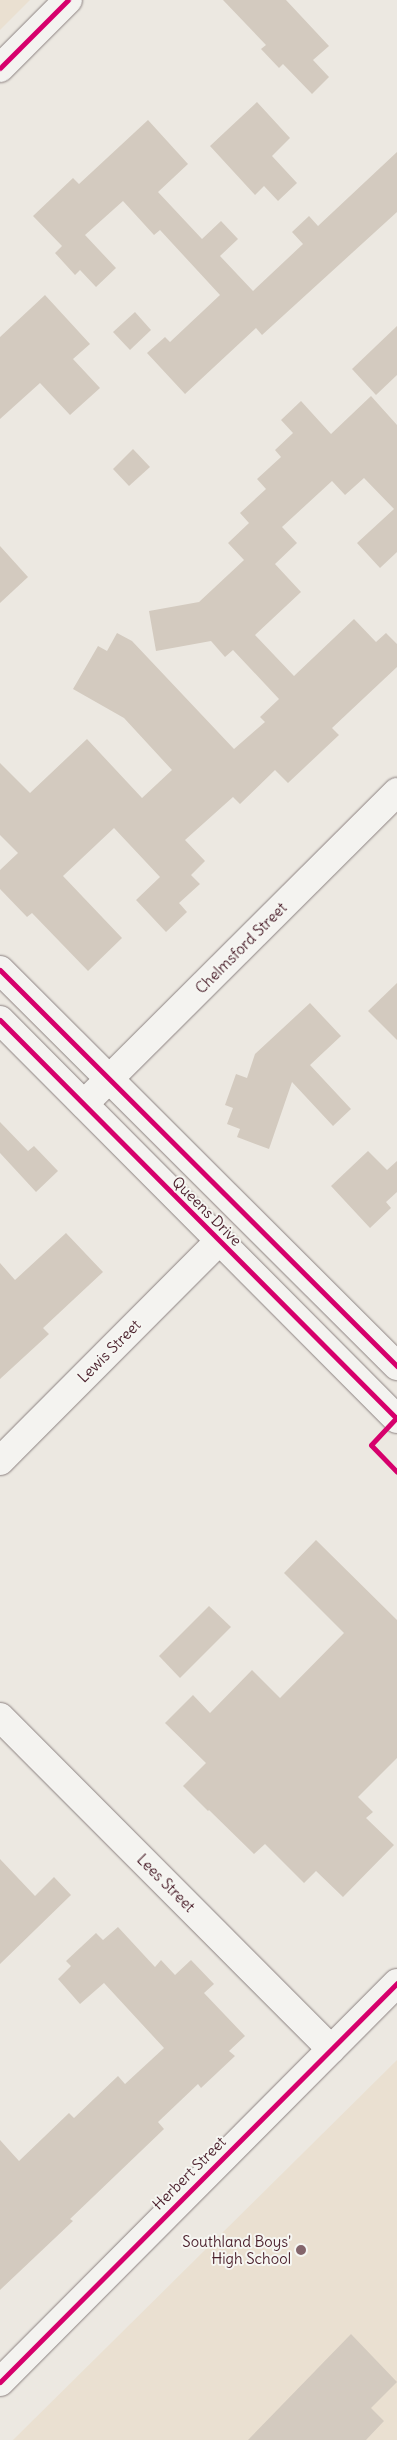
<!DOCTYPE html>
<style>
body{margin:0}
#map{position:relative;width:397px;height:2440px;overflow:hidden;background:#ece8e1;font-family:Delius,sans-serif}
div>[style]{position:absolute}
.built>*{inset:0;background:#eae0d1}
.building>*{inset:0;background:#d3cabf}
.roads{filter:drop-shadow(0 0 1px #8b8180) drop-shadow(0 0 1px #8b8180)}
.minor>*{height:28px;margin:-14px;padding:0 14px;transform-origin:14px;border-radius:14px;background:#f4f3f0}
.tertiary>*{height:28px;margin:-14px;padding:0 14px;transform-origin:14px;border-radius:14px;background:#f4f3f0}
.secondary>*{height:28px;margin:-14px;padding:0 14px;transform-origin:14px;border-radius:14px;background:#f4f3f0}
.cycleway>*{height:5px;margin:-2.5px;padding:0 2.5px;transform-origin:2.5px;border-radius:2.5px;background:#d6006c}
.dots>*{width:14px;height:14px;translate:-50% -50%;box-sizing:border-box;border:2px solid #f6f6f2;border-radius:50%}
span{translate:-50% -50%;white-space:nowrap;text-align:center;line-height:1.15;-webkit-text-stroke:4px #f6f6f2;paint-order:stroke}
.street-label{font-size:15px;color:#4a1f2b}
.poi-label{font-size:15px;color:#4a1f2b}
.right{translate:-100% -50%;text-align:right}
</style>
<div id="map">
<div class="built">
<div style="clip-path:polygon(0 0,30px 0,0 30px)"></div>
<div style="clip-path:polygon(397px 2060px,397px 2440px,13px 2440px)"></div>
</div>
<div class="building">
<div style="clip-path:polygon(223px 0,286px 0,329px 46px,313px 60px,329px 77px,312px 94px,283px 64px,279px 68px,261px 49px,266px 45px)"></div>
<div style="clip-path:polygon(257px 102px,290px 138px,272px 156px,297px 183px,278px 201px,264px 186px,255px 195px,210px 146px)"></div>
<div style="clip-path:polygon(148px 120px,188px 164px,158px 192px,202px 239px,221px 221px,238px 239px,220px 256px,253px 291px,303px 244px,292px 232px,309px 216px,318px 226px,397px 152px,397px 212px,262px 335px,256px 328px,185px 394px,147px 353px,165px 337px,170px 342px,220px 295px,160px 230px,154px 235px,123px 201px,85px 235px,116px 268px,96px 287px,80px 270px,75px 275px,55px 253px,62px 246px,33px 216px,73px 178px,79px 184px)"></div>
<div style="clip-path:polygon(45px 295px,90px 344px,73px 359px,100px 388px,70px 415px,40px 383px,0 419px,0 337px)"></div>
<div style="clip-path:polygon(135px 312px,151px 330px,130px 350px,113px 332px)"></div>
<div style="clip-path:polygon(397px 326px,397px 375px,376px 395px,352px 369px)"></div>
<div style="clip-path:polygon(371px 396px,397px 425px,397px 552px,380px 568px,357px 543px,394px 509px,364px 478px,345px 495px,332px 481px,282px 527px,297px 543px,275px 564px,301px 592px,255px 635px,294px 676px,354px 619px,376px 642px,386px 633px,397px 644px,397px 667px,332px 728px,339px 735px,288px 783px,275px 770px,240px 804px,233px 797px,185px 840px,205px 861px,191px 875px,200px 884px,179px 903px,187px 912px,166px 932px,136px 900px,160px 877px,114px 828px,63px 876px,122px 938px,88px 971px,32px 913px,27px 917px,0 889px,0 870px,18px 853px,0 835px,0 763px,30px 793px,87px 739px,142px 798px,172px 770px,124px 718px,73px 689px,98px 646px,107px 651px,117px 633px,132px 641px,234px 749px,265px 722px,260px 717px,279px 699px,233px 650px,225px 657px,211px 641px,156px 651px,149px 611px,199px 602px,244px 560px,228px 543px,249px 523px,240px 513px,266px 489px,257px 479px,281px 457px,275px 450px,293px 433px,281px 420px,301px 401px,331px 434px)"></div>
<div style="clip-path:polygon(133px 449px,150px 467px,129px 486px,113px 469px)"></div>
<div style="clip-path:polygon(0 546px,28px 577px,0 603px)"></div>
<div style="clip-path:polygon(397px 983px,397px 1040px,368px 1011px)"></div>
<div style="clip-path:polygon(310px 1003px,341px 1036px,310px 1065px,351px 1109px,333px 1126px,292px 1082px,269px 1149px,237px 1137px,240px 1129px,227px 1124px,233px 1108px,225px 1105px,236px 1074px,247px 1078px,255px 1054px)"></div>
<div style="clip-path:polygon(0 1122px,28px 1151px,34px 1146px,58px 1171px,36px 1192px,0 1153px)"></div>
<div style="clip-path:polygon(368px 1151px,387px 1170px,397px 1161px,397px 1192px,386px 1202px,391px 1208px,370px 1228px,331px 1186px)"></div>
<div style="clip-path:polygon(66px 1233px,103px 1272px,43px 1328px,49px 1334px,0 1379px,0 1263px,15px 1280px)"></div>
<div style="clip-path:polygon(316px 1540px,397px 1620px,397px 1758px,358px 1797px,373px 1812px,366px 1818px,394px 1845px,343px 1897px,316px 1871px,304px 1883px,265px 1844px,254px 1854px,209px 1810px,208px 1811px,183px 1786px,206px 1763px,165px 1723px,193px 1695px,210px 1713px,252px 1670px,280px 1698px,344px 1633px,284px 1573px)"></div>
<div style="clip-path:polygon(209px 1606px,231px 1627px,180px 1678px,159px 1656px)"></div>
<div style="clip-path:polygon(0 1859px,35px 1896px,54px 1877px,71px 1895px,0 1964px)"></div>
<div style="clip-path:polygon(118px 1927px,155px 1967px,161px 1960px,175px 1975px,191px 1960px,214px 1984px,204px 1993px,245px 2036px,229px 2051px,235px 2056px,201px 2088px,198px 2084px,158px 2122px,164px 2129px,70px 2219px,73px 2221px,0 2290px,0 2140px,19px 2161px,69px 2113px,74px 2118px,118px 2076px,125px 2084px,164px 2048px,104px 1983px,80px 2004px,58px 1979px,71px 1966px,66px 1961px,96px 1933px,103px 1940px)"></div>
<div style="clip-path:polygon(351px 2334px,397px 2382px,371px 2408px,384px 2421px,366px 2440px,248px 2440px)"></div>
</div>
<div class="roads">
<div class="minor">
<div style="left:84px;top:1104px;width:442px;rotate:-44.9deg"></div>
<div style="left:0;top:1461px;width:310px;rotate:-45.1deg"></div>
<div style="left:0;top:1717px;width:469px;rotate:45.1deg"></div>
</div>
<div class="tertiary">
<div style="left:0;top:68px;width:96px;rotate:-45deg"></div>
<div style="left:0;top:2382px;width:563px;rotate:-45.14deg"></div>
</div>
<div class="secondary">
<div style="left:0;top:970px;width:561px;rotate:44.93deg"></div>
<div style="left:0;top:1020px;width:563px;rotate:45.14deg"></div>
</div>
</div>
<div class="cycleway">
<div style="left:0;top:68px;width:96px;rotate:-45deg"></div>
<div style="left:0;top:970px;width:561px;rotate:44.93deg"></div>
<div style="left:0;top:1020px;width:563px;rotate:45.14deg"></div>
<div style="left:397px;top:1417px;width:38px;rotate:133deg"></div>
<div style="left:371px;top:1445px;width:37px;rotate:46deg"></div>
<div style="left:0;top:2382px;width:563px;rotate:-45.14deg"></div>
</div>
<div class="dots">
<div style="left:301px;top:2250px;background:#83656b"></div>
</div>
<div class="street-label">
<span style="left:241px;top:948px;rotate:-45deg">Chelmsford Street</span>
<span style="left:207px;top:1211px;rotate:45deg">Queens Drive</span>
<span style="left:109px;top:1351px;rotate:-45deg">Lewis Street</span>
<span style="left:166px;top:1883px;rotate:45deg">Lees Street</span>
<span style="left:189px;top:2173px;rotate:-45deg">Herbert Street</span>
</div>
<div class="poi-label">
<span class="right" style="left:291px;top:2250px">Southland Boys'<br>High School</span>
</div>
</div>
